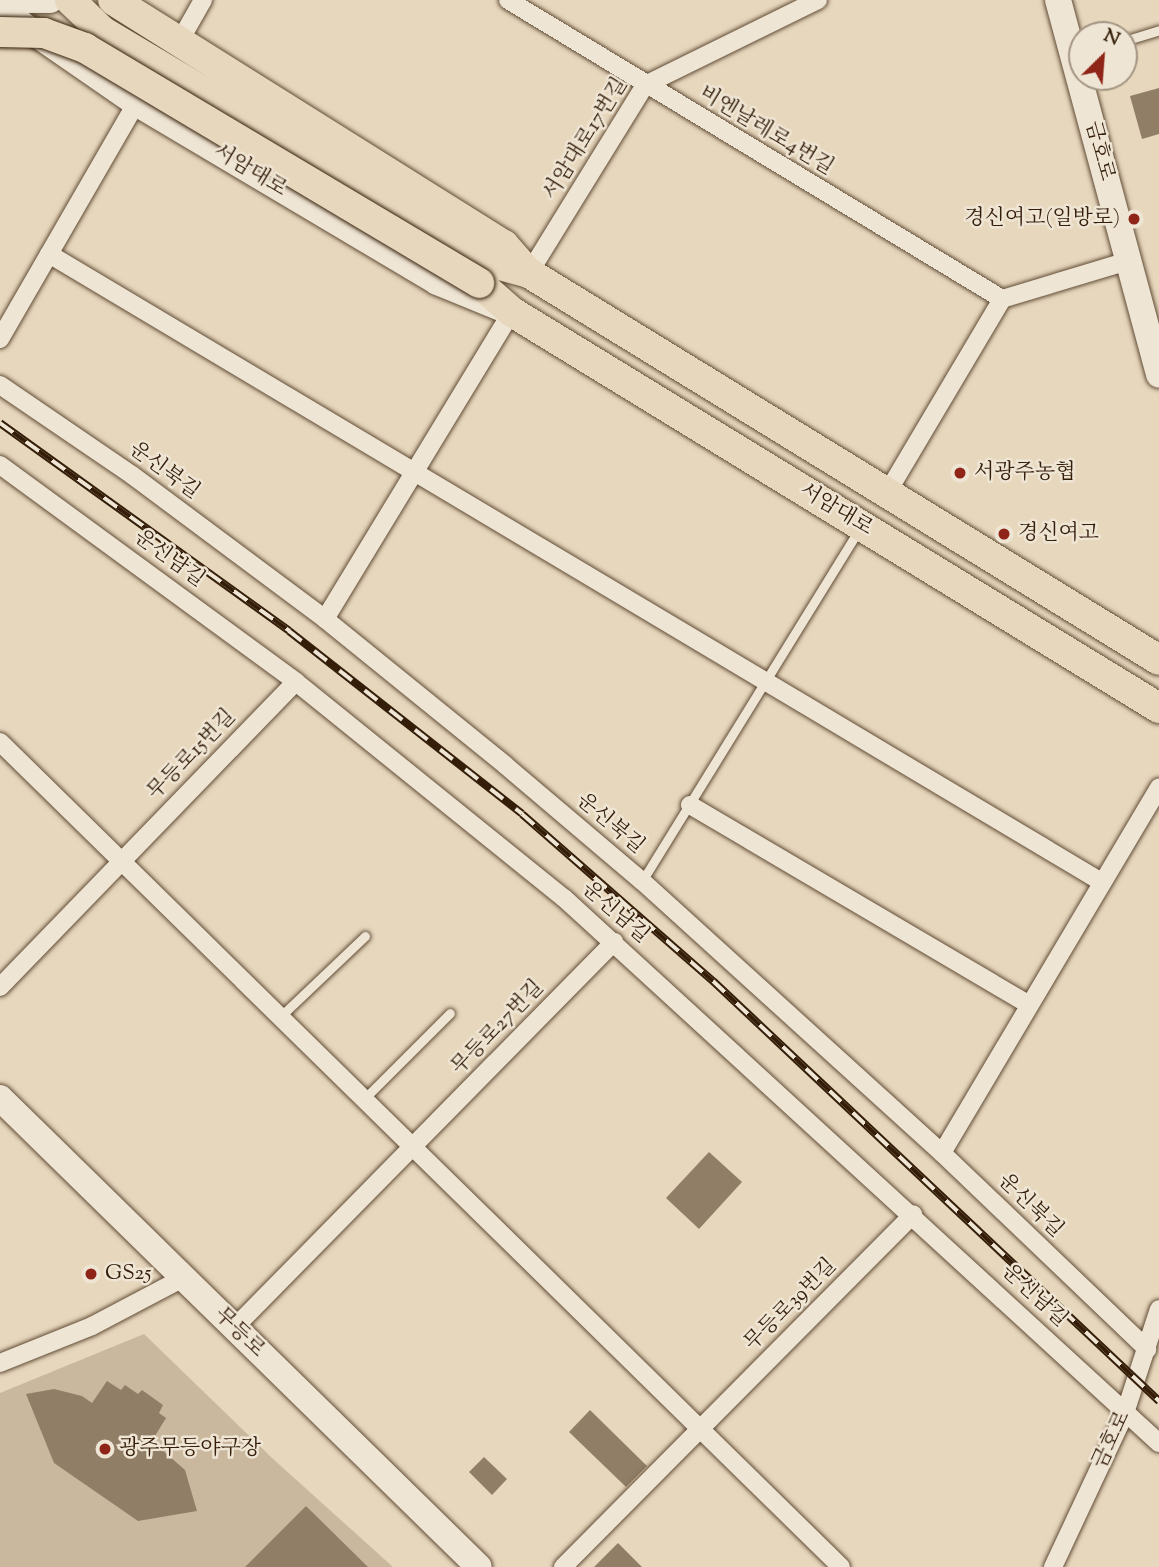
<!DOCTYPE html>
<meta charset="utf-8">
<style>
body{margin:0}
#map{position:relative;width:1159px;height:1567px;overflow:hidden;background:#e7d7bd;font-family:"Sorts Mill Goudy","Noto Serif KR",serif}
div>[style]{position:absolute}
.green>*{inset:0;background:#c9b89e}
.building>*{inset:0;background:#917e67}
.roads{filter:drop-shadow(0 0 2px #614c36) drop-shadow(0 0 2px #614c36)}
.lane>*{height:9px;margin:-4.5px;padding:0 4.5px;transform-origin:4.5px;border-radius:4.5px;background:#efe5d4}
.street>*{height:18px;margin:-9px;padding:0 9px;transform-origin:9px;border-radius:9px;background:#efe5d4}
.secondary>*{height:26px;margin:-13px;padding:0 13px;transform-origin:13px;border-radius:13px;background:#efe5d4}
.primary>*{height:30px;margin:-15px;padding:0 15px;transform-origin:15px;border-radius:15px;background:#e7d7bd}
.rail>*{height:8px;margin-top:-4px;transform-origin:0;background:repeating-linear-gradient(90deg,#efe5d4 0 16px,#341e09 0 32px);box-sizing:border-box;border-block:2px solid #341e09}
.bridges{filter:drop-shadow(0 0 2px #341e09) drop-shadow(0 0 2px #341e09)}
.primary-bridge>*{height:30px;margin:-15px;padding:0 15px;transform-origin:15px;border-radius:15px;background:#e7d7bd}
.dots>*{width:19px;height:19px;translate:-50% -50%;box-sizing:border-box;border:4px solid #efe5d4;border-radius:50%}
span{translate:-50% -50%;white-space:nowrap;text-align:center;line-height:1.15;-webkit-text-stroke:5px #efe5d4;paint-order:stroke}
.street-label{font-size:21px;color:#341e09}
.poi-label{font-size:21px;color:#341e09}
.right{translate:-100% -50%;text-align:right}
.left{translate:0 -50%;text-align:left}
.north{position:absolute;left:1068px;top:21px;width:70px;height:70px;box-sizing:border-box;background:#efe5d4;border:2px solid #a49583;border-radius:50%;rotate:25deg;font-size:19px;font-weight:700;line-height:28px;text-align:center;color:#341e09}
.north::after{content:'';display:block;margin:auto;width:24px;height:32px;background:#8f2418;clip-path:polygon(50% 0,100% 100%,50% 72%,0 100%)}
</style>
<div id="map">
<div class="green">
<div style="clip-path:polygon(144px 1334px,272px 1458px,393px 1567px,0 1567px,0 1393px)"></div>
</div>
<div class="building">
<div style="clip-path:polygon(1159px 88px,1159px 134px,1142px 139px,1130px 96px)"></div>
<div style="clip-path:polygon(709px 1152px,742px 1182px,699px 1229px,666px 1198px)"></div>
<div style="clip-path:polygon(107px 1381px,121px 1390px,125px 1385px,138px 1394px,142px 1390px,163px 1405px,159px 1413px,166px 1418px,152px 1441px,185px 1470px,197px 1511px,138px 1521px,54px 1463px,26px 1394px,54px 1389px,82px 1396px,92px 1403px)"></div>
<div style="clip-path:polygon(590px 1410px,647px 1466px,626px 1487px,569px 1432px)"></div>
<div style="clip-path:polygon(484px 1457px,507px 1479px,492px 1495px,469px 1472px)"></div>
<div style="clip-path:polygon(306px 1506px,368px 1567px,245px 1567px)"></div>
<div style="clip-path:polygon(618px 1543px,642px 1567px,594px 1567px)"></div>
</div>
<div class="roads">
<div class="lane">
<div style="left:1124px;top:41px;width:37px;rotate:-17deg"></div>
<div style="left:642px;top:881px;width:411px;rotate:-58.3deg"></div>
<div style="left:281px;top:1016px;width:116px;rotate:-43.6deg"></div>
<div style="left:365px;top:1098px;width:120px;rotate:-45deg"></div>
</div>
<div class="street">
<div style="left:508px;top:0;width:577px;rotate:31.18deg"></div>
<div style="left:178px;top:44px;width:51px;rotate:-60.4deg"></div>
<div style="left:49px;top:254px;width:1224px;rotate:30.82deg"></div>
<div style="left:529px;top:273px;width:221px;rotate:-58.3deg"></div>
<div style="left:645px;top:85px;width:193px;rotate:-26.2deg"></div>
<div style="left:1002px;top:299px;width:132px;rotate:-16.8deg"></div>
<div style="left:0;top:339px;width:272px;rotate:-60deg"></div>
<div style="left:0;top:385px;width:160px;rotate:34.3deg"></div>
<div style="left:132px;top:475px;width:241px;rotate:36.7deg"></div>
<div style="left:325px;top:619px;width:232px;rotate:39deg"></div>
<div style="left:505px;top:765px;width:180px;rotate:40.3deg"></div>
<div style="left:642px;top:881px;width:405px;rotate:42.2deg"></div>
<div style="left:942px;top:1153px;width:284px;rotate:43.7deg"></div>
<div style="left:0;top:465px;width:367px;rotate:36.2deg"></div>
<div style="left:296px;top:682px;width:344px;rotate:38.9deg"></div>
<div style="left:564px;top:898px;width:807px;rotate:42.49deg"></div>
<div style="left:887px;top:493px;width:226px;rotate:-59.3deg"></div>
<div style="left:325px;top:619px;width:359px;rotate:-58.7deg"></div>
<div style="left:0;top:742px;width:1178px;rotate:44.45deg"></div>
<div style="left:690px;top:805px;width:392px;rotate:30.5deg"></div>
<div style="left:0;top:987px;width:425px;rotate:-45.9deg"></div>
<div style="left:942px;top:1153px;width:425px;rotate:-59.3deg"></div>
<div style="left:234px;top:1328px;width:542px;rotate:-45.45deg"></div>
<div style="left:0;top:1363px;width:99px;rotate:-21.9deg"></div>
<div style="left:92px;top:1326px;width:103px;rotate:-27.8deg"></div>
<div style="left:563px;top:1567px;width:497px;rotate:-45.2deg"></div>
<div style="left:1053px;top:1567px;width:170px;rotate:-64.9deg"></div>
<div style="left:1125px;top:1413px;width:109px;rotate:-71.9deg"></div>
</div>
<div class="secondary">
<div style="left:3px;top:0;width:47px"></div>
<div style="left:1058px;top:0;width:388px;rotate:74.9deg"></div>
<div style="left:0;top:9px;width:165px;rotate:34.7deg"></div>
<div style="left:136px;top:103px;width:350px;rotate:30.7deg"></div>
<div style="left:437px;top:282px;width:71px;rotate:22.2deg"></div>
<div style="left:0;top:1098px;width:670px;rotate:44.4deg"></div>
</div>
<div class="primary">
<div style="left:70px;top:0;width:45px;rotate:44.1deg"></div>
<div style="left:102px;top:31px;width:451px;rotate:30.8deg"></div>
<div style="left:489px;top:262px;width:41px;rotate:15.4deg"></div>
<div style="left:529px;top:273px;width:739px;rotate:31.56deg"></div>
<div style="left:113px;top:0;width:461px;rotate:32.1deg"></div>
<div style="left:504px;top:245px;width:37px;rotate:49deg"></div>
<div style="left:479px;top:283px;width:44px;rotate:41.3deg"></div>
<div style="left:512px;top:312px;width:759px;rotate:31.47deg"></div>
</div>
</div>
<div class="rail">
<div style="left:0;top:423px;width:356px;rotate:35.7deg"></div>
<div style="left:289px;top:631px;width:296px;rotate:38.1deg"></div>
<div style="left:522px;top:814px;width:254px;rotate:41.2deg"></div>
<div style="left:713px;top:981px;width:613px;rotate:43.28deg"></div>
</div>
<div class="bridges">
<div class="primary-bridge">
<div style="left:0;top:32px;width:44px;rotate:1.3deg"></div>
<div style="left:44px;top:33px;width:44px;rotate:20.1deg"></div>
<div style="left:85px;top:48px;width:459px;rotate:30.8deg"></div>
</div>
</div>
<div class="dots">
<div style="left:1134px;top:219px;background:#8f2418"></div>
<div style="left:960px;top:473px;background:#8f2418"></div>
<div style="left:1004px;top:534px;background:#8f2418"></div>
<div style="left:91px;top:1274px;background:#8f2418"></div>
<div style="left:105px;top:1449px;background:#8f2418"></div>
</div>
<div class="street-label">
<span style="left:766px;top:131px;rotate:31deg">비엔날레로4번길</span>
<span style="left:586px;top:139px;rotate:-58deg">서암대로17번길</span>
<span style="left:1099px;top:151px;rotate:75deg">금호로</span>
<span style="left:250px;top:171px;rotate:31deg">서암대로</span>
<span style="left:164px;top:471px;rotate:36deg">운신북길</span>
<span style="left:836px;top:510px;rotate:31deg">서암대로</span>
<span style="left:169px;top:559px;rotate:36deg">운신남길</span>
<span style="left:192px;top:755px;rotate:-46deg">무등로15번길</span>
<span style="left:610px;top:824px;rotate:40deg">운신북길</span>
<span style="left:615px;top:913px;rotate:41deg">운신남길</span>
<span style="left:498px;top:1028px;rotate:-46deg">무등로27번길</span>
<span style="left:1030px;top:1206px;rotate:44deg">운신북길</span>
<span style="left:1034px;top:1296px;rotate:43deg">운신남길</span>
<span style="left:791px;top:1305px;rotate:-45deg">무등로39번길</span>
<span style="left:239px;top:1333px;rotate:44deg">무등로</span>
<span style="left:1112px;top:1440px;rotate:-65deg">금호로</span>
</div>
<div class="poi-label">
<span class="right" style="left:1120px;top:219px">경신여고(일방로)</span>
<span class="left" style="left:974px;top:473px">서광주농협</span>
<span class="left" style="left:1018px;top:534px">경신여고</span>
<span class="left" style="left:105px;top:1274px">GS25</span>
<span class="left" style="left:119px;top:1449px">광주무등야구장</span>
</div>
<div class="north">N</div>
</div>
